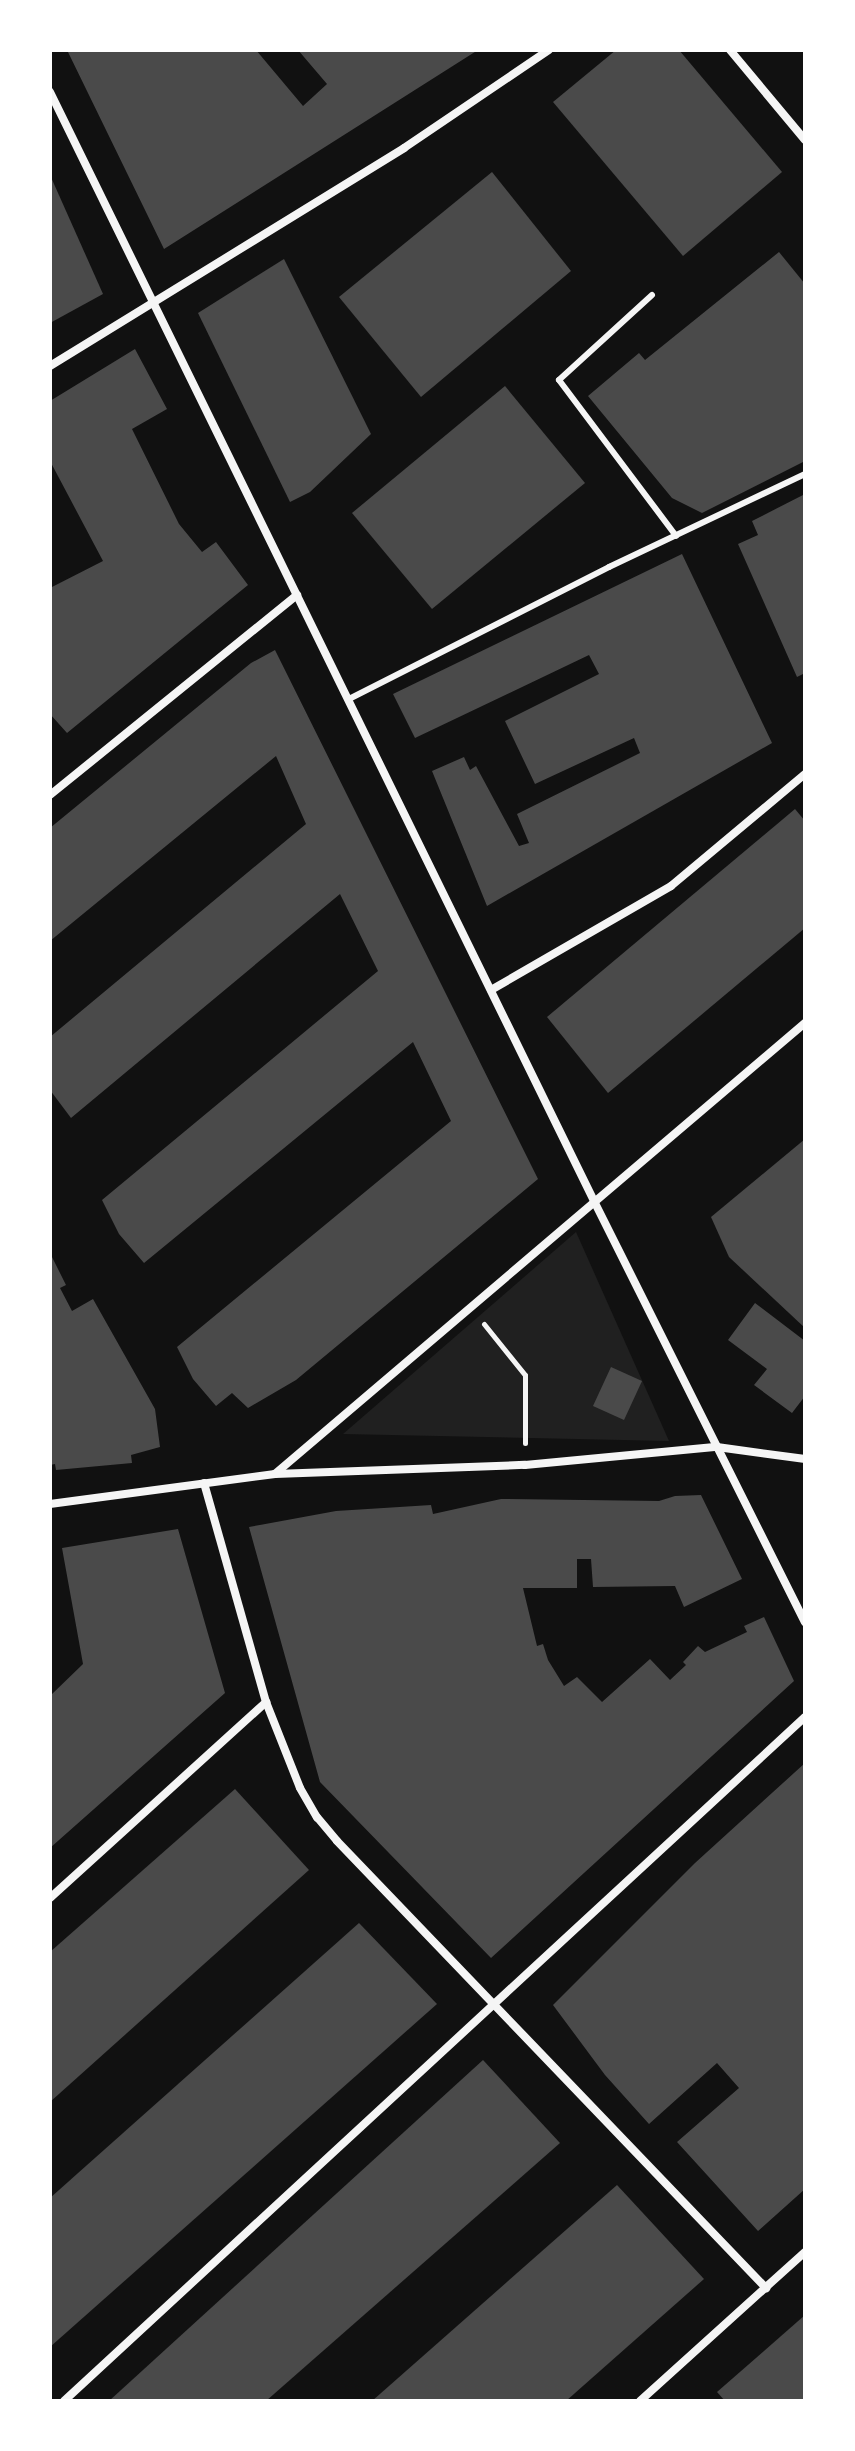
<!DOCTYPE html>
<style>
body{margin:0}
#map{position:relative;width:855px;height:2451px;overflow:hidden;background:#111;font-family:Lora,serif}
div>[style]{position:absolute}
.green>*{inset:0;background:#202020}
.building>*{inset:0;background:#4a4a4a}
.path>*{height:5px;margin:-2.5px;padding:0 2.5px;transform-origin:2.5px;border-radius:2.5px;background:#f5f5f5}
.service>*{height:6px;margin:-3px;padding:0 3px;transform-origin:3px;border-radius:3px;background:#f5f5f5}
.minor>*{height:8px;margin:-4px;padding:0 4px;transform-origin:4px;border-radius:4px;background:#f5f5f5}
span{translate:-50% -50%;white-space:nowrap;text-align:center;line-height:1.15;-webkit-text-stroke:6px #fff;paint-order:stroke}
.frame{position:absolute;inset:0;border:52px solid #fff;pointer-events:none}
</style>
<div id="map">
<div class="green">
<div style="clip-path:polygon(576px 1232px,669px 1441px,343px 1434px)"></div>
</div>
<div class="building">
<div style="clip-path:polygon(67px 50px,256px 50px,303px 106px,327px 84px,298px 50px,478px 50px,164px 249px)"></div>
<div style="clip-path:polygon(616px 50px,679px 50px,782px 172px,683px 256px,553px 102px)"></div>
<div style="clip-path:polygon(492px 172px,571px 271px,421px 397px,339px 297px)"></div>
<div style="clip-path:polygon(50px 175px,103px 294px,50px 323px)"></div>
<div style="clip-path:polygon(779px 252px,805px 284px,805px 461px,702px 513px,672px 498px,588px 396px,639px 353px,645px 360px)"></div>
<div style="clip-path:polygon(284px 259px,371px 434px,310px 492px,290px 502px,198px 313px)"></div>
<div style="clip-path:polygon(135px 349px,167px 409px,132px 429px,179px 524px,202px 552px,216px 542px,248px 585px,67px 733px,50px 714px,50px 588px,103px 561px,50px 461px,50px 401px)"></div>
<div style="clip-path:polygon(505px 386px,585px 483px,432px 609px,352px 513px)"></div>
<div style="clip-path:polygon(805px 494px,805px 673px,797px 677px,738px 544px,758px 535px,752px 521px)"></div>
<div style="clip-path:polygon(682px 554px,772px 743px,487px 906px,432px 771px,464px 757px,470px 770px,476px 766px,519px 846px,529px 843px,517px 814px,640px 753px,634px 738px,535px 784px,505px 721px,599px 674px,589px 655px,415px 738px,393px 694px)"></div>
<div style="clip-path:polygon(275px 650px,538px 1179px,296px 1380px,248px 1408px,232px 1393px,216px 1406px,193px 1379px,177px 1347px,451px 1121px,413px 1042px,144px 1263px,119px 1234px,102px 1200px,378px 971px,340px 894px,71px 1118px,50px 1090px,50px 1037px,306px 824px,276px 756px,50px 941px,50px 828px,251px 663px)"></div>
<div style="clip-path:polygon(795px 809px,805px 821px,805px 928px,608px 1093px,547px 1017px)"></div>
<div style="clip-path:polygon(805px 1139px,805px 1328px,729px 1257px,711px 1217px)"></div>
<div style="clip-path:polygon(50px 1253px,66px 1285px,60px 1288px,72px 1311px,93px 1299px,155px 1409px,160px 1447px,131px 1455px,132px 1463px,56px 1470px,55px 1464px,50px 1465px)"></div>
<div style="clip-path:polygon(755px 1303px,805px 1341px,805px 1396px,792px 1413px,754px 1385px,767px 1369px,728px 1340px)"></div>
<div style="clip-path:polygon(611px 1367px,642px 1381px,624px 1420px,593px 1406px)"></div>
<div style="clip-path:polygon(701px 1495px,742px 1579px,684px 1607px,675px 1586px,593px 1587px,591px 1559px,577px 1559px,577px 1588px,523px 1588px,537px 1646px,543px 1644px,548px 1660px,564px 1686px,577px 1677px,602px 1702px,650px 1659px,670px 1680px,686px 1665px,683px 1662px,698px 1646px,705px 1652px,747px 1632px,744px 1626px,764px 1617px,794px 1681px,491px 1958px,320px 1782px,249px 1527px,336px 1511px,431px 1505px,433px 1514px,501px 1499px,659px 1501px,675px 1496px)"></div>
<div style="clip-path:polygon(178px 1529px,225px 1693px,50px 1848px,50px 1696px,83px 1664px,62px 1548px)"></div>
<div style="clip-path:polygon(805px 1763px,805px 2189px,758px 2231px,677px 2142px,739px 2088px,717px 2063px,649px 2124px,605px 2075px,553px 2005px,695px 1863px)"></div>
<div style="clip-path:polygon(235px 1789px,309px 1870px,50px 2102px,50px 1952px)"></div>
<div style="clip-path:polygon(359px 1923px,437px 2004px,50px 2347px,50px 2198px)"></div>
<div style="clip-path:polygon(483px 2060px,560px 2143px,266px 2401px,109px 2401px)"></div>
<div style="clip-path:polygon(617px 2185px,704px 2279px,566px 2401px,372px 2401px)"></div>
<div style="clip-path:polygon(805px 2315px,805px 2401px,725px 2401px,717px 2392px)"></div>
</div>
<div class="path">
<div style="left:484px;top:1324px;width:65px;rotate:51.2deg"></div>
<div style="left:525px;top:1375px;width:68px;rotate:90deg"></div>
</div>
<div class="service">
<div style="left:652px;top:295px;width:126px;rotate:137.6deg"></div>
<div style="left:559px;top:380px;width:195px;rotate:53.1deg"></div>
<div style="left:349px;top:699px;width:292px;rotate:-26.9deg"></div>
<div style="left:609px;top:567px;width:217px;rotate:-25.4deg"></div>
</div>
<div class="minor">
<div style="left:730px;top:50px;width:117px;rotate:50.2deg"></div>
<div style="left:50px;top:92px;width:1235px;rotate:63.87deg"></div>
<div style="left:594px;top:1201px;width:471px;rotate:63.4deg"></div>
<div style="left:50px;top:366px;width:416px;rotate:-31.6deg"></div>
<div style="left:404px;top:148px;width:175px;rotate:-34.1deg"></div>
<div style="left:50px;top:795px;width:318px;rotate:-39deg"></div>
<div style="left:491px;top:990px;width:208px;rotate:-30deg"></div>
<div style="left:671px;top:886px;width:175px;rotate:-39.9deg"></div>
<div style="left:276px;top:1473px;width:695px;rotate:-40.39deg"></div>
<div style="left:204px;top:1483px;width:228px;rotate:74.2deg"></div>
<div style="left:266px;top:1702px;width:92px;rotate:68.4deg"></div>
<div style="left:300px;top:1788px;width:34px;rotate:60deg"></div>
<div style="left:317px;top:1817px;width:31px;rotate:50deg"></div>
<div style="left:337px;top:1841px;width:620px;rotate:46.18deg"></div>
<div style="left:50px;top:1504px;width:227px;rotate:-7.6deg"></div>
<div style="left:275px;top:1474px;width:250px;rotate:-2.1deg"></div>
<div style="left:525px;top:1465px;width:193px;rotate:-5.4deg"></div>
<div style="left:717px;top:1447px;width:89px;rotate:7.8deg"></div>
<div style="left:50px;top:1898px;width:292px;rotate:-42.2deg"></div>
<div style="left:64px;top:2401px;width:1008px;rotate:-42.71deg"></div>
<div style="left:640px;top:2401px;width:222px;rotate:-42.1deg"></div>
</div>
<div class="frame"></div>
</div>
